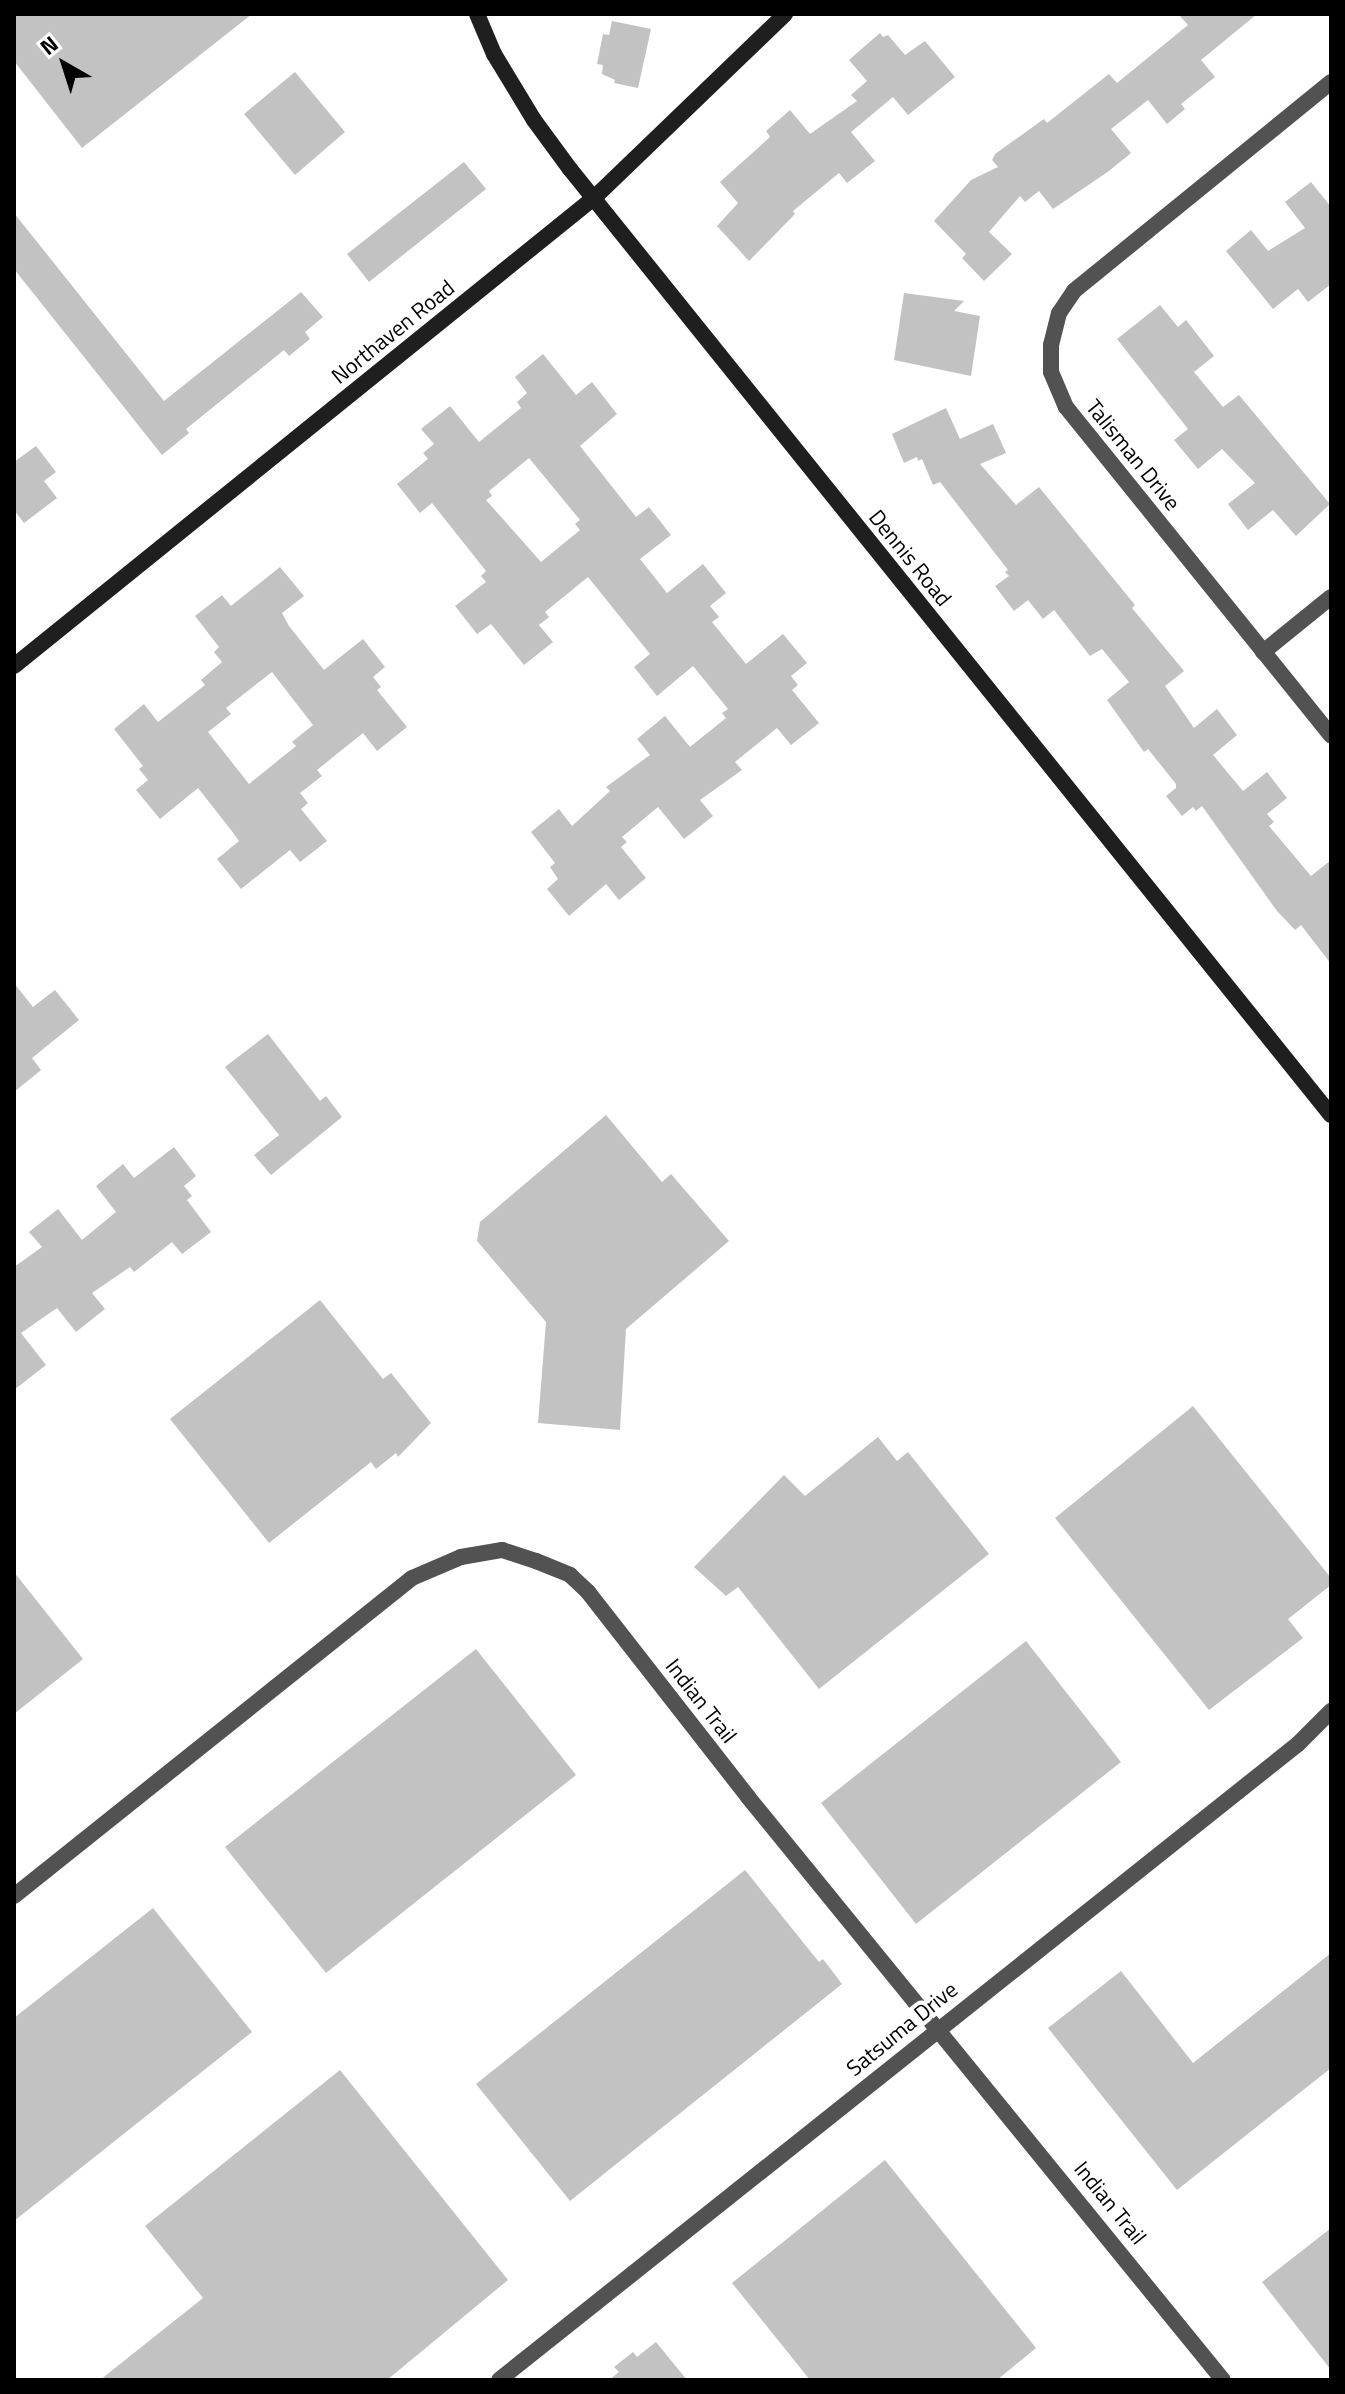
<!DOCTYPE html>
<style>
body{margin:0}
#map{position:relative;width:1345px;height:2394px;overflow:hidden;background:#fff;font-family:"Titillium Web",sans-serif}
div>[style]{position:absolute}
.building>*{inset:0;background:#c2c2c2}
.street>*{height:16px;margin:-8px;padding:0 8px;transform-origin:8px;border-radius:8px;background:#525252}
.secondary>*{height:16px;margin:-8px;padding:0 8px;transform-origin:8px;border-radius:8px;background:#1f1f1f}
span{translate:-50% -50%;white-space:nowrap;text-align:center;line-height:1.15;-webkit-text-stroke:8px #fff;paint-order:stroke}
.street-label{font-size:22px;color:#000}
.frame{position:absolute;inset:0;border:16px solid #000;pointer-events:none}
.north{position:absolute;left:24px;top:24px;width:80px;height:80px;-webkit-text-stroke:6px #fff;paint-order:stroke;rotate:321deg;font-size:22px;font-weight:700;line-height:32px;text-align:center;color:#000}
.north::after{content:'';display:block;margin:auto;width:28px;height:36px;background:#000;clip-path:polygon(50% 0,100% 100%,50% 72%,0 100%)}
</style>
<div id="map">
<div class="building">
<div style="clip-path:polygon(14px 14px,252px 14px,82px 148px,14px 61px)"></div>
<div style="clip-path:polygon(1178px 14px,1257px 14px,1201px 60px,1215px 77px,1181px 104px,1185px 109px,1167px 124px,1148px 100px,1111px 129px,1131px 153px,1109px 171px,1053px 209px,1039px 191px,1025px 202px,1020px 196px,989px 232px,1012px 254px,984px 281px,962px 258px,966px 254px,934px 221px,971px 180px,998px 167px,992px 160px,995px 154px,1044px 119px,1047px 123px,1109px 74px,1117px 83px,1188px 25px)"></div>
<div style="clip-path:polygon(612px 21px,651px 29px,638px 88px,614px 83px,615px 80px,602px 74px,603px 65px,597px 64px,603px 34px,609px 35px)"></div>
<div style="clip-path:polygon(880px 33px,883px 37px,888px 35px,905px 55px,925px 41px,955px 77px,908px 115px,893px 97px,851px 132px,875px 161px,847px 183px,839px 173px,793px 211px,795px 214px,749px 261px,717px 226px,738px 203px,720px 182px,770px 137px,766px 131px,790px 110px,810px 134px,857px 101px,851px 95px,867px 81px,849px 60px)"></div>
<div style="clip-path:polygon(295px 72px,345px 132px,295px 175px,244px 114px)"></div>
<div style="clip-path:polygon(464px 162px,486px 189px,369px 282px,347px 254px)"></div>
<div style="clip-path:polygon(1311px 182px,1331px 207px,1331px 284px,1308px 302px,1298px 289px,1273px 309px,1226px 251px,1251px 230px,1268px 251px,1305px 228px,1285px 202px)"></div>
<div style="clip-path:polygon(14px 213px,164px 401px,301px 292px,323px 317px,305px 332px,310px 339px,289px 356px,284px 350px,186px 429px,189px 433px,162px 455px,14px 269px)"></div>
<div style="clip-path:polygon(904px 293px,964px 301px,954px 311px,980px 316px,971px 376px,894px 360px)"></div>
<div style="clip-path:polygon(1160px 305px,1178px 327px,1186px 320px,1214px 356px,1194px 372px,1223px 407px,1239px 395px,1330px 504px,1296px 536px,1273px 510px,1248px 530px,1228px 504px,1255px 483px,1222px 449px,1198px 469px,1174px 440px,1188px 429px,1117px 339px)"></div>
<div style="clip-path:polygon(evenodd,543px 354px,576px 395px,592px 382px,617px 414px,580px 446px,636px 517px,649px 507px,671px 535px,640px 559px,667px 593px,703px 564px,726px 593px,710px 606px,719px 617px,712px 622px,746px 664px,783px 634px,807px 663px,791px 676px,798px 685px,792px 690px,819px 723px,791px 745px,777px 728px,735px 762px,742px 770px,700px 800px,713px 816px,684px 839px,658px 807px,622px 837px,627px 842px,621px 847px,646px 878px,619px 900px,606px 884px,569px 916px,547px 889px,558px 879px,550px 867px,555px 863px,531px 832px,559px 809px,572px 826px,610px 791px,606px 787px,650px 755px,637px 739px,665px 716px,690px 747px,726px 718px,722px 713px,728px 709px,693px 666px,657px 696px,634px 667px,650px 654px,588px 577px,545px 612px,549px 617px,539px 625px,553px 642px,524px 665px,491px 624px,477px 634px,455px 606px,486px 582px,481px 576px,486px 571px,432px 503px,420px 513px,397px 484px,428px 459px,423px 453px,434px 444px,421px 429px,450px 406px,479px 442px,521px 408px,517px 402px,527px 393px,515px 377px,543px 354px,529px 458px,580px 520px,575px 524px,580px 530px,541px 562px,486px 500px,492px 496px,489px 491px,529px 458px)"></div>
<div style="clip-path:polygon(946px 408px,960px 439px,993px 424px,1006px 453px,980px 464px,1016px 505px,1039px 487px,1135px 605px,1132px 608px,1184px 671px,1165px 686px,1194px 728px,1217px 709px,1237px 735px,1213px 755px,1243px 791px,1267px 772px,1287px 798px,1267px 814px,1274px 822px,1269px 826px,1311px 876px,1331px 860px,1331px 964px,1301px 925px,1295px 930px,1277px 911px,1202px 806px,1196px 811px,1193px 807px,1182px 816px,1166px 796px,1176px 788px,1176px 784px,1148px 749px,1144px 752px,1107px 700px,1129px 682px,1102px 649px,1090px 656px,1054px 610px,1043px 619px,1028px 600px,1014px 611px,995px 586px,1009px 576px,1005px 572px,1008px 570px,940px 482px,933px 485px,922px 459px,918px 461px,917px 457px,904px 463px,892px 434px)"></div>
<div style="clip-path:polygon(36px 446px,56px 472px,44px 481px,57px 498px,24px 523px,14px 510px,14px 462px)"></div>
<div style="clip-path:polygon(evenodd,280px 567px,304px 596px,282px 613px,289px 626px,324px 670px,363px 639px,385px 667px,373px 677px,381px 687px,377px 690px,407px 727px,377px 751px,363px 733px,317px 770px,322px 776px,300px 793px,308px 803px,301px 809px,327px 841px,300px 862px,290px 850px,241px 889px,217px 859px,239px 841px,231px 830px,198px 788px,160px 819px,136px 790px,148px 780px,139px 769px,143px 766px,114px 729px,144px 704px,158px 722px,205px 685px,201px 680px,222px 662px,214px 652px,219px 647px,195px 616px,222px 595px,231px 606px,280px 567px,272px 672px,313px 725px,292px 742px,296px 746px,249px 784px,208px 732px,231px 714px,226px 708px,272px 672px)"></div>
<div style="clip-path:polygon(14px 983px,33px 1007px,55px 990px,79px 1020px,32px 1058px,41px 1070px,14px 1092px)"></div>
<div style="clip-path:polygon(268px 1034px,320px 1101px,326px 1096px,342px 1117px,271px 1175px,254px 1155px,279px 1135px,225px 1067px)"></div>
<div style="clip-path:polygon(606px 1115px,662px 1182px,671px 1174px,729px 1241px,626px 1329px,620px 1430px,538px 1423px,546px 1322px,477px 1241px,480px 1222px)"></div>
<div style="clip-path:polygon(174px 1147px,196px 1176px,184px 1186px,192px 1196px,187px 1200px,211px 1232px,182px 1254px,172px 1242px,134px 1272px,130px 1267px,92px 1293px,105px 1309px,76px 1332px,57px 1308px,21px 1333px,46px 1365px,14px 1390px,14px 1267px,42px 1247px,29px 1232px,58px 1209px,82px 1240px,116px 1212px,96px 1186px,123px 1164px,134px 1178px)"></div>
<div style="clip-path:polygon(320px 1300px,383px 1379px,391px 1373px,431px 1423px,398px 1457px,396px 1453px,376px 1469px,371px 1462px,269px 1543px,170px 1419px)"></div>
<div style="clip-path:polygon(1193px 1406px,1331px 1578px,1331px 1585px,1288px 1619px,1303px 1638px,1209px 1710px,1055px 1518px)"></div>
<div style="clip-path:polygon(878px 1437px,897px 1461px,908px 1452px,989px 1554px,819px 1689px,738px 1587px,726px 1596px,694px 1567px,784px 1475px,805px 1496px)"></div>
<div style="clip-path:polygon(14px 1572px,83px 1659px,14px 1714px)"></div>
<div style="clip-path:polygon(1026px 1641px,1121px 1762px,916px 1924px,821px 1803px)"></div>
<div style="clip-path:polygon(476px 1649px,576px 1775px,326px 1973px,225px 1847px)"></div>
<div style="clip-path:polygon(745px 1870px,819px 1962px,823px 1959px,842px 1984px,570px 2201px,476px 2084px)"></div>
<div style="clip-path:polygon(153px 1908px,252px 2032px,14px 2221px,14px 2018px)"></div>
<div style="clip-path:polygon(1331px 1953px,1331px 2068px,1177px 2190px,1048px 2028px,1121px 1971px,1193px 2063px)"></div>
<div style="clip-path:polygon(340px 2070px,508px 2280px,387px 2380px,100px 2380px,203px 2298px,145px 2226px)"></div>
<div style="clip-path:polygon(885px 2160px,1036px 2348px,997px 2380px,810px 2380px,732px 2283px)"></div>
<div style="clip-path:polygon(1331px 2228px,1331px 2370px,1262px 2282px)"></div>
<div style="clip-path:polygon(656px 2342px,687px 2380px,609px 2380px,619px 2372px,614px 2367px,633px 2352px,637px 2357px)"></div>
</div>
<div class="street">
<div style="left:1331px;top:82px;width:331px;rotate:140.9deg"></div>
<div style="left:1074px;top:291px;width:27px;rotate:124deg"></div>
<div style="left:1059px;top:313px;width:33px;rotate:104deg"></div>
<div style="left:1051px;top:345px;width:27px;rotate:90deg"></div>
<div style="left:1051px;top:372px;width:38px;rotate:67deg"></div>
<div style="left:1066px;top:407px;width:422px;rotate:51.1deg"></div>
<div style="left:1263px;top:652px;width:87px;rotate:-39deg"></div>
<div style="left:14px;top:1896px;width:509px;rotate:-38.62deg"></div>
<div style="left:412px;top:1578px;width:53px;rotate:-23.2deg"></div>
<div style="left:461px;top:1557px;width:42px;rotate:-9.7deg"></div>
<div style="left:502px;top:1550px;width:36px;rotate:18deg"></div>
<div style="left:536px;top:1561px;width:37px;rotate:22deg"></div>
<div style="left:570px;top:1575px;width:25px;rotate:43deg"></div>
<div style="left:588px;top:1592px;width:260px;rotate:52deg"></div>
<div style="left:748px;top:1797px;width:752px;rotate:50.83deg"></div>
<div style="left:499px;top:2380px;width:1021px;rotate:-38.52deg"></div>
<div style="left:1298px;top:1744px;width:47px;rotate:-45deg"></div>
</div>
<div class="secondary">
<div style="left:477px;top:14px;width:43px;rotate:67deg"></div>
<div style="left:494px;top:54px;width:77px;rotate:58.8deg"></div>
<div style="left:534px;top:120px;width:61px;rotate:53.7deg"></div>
<div style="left:570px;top:169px;width:1214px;rotate:51.19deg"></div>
<div style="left:14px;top:666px;width:747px;rotate:-38.91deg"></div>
<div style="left:595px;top:197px;width:264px;rotate:-43.9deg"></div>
</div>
<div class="street-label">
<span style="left:393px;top:332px;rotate:-39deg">Northaven Road</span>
<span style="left:1133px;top:455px;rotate:51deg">Talisman Drive</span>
<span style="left:910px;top:558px;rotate:51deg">Dennis Road</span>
<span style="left:701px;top:1701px;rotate:52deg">Indian Trail</span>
<span style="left:902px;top:2029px;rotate:-39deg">Satsuma Drive</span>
<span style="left:1110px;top:2203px;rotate:51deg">Indian Trail</span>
</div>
<div class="frame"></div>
<div class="north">N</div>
</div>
